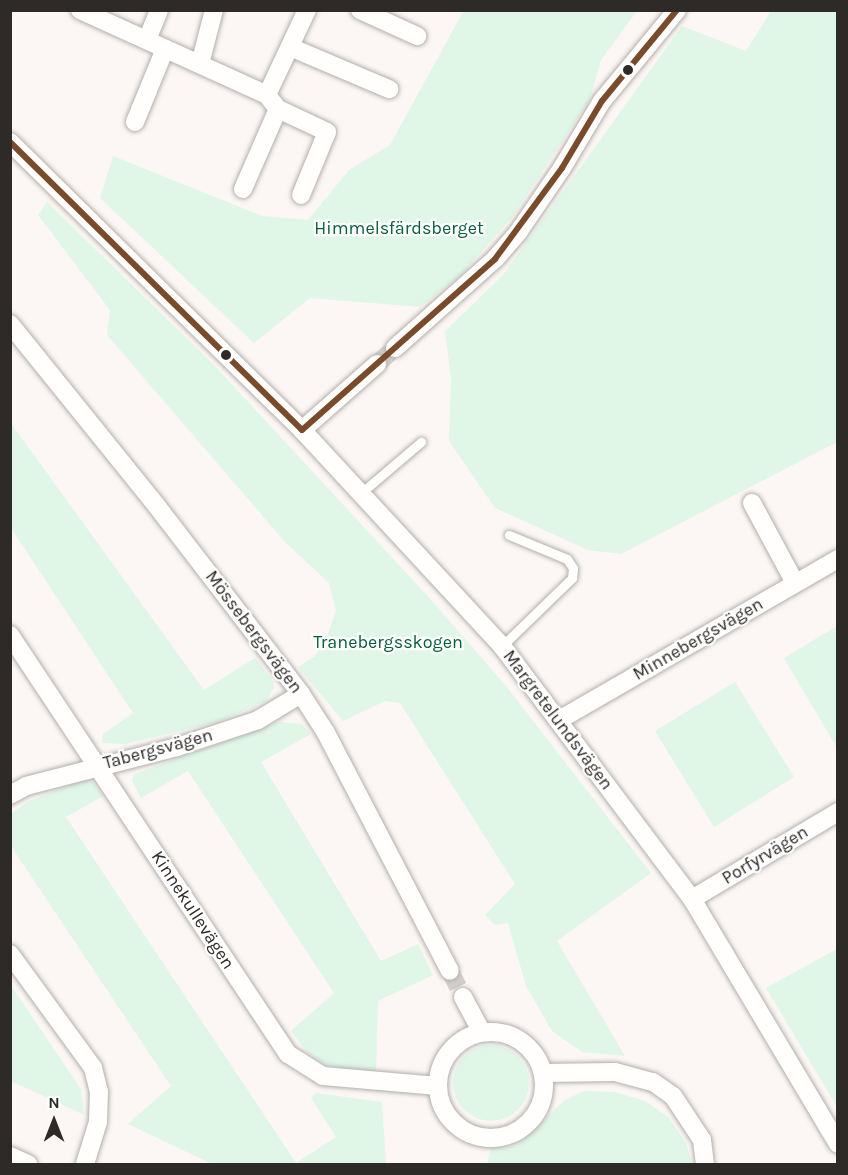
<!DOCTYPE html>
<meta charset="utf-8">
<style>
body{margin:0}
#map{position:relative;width:848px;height:1175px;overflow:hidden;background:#fcf7f4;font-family:Karla,sans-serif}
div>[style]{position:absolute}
.green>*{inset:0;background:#e0f6e6}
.round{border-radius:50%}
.street-tunnel>*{height:18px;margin-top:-9px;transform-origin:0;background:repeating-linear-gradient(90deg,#d3cecb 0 18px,transparent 0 27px)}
.roads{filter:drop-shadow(0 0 2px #b2afac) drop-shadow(0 0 2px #b2afac)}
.lane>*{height:9px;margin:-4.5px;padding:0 4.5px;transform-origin:4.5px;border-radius:4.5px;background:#fffefd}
.street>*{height:18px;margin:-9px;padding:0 9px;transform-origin:9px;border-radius:9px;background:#fffefd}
.street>.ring{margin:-9px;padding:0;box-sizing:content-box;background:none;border:18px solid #fffefd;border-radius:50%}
.bus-1>*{height:6px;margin:-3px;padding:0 3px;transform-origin:3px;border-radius:3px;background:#7a4b2a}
.dots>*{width:16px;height:16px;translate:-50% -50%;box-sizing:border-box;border:3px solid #fff;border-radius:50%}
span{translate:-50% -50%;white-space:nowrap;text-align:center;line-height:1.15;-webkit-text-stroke:4.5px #fff;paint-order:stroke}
.park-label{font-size:18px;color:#075e3a}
.street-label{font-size:18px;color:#2d2a28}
.frame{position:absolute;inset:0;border:12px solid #2d2a28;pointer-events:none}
.north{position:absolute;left:24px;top:1091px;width:60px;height:60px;-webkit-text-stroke:4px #fff;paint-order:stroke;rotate:0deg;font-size:16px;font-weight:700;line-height:24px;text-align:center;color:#2d2a28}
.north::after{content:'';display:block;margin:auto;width:21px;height:27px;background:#2d2a28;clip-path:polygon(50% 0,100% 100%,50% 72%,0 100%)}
</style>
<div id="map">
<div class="green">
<div style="clip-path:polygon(464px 10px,637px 11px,601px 60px,590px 99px,513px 216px,462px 274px,420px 307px,310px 298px,254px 343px,100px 198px,113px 156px,262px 216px,308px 220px,349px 170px,390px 145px)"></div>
<div style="clip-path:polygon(771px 11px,837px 11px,837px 442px,621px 554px,588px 550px,495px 508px,449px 441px,451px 378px,445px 331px,503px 275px,682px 26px,746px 51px)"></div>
<div style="clip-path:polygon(47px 202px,216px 367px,433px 602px,506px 686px,651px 873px,557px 941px,625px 1056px,582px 1052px,552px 1031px,526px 986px,508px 923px,495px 925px,485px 915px,515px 884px,400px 703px,385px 701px,343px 721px,298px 667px,315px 656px,327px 636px,336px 611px,329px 583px,285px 542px,107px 335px,110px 310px,38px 215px)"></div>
<div style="clip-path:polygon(10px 422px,204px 690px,255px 658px,273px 680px,274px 688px,266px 701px,218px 722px,125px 744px,102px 743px,103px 734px,133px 713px,11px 528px)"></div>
<div style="clip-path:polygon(837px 626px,837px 748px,784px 658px)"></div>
<div style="clip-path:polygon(735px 682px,794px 777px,714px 827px,655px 731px)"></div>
<div style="clip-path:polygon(280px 722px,301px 724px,311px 734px,261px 762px,381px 961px,418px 944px,433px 975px,378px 1001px,376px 1072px,348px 1071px,325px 1064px,307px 1052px,291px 1031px,334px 993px,188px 771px,141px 798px,132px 781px,134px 774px)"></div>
<div style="clip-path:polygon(84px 779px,93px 782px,103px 796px,66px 817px,296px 1163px,336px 1137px,311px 1098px,316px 1093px,382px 1102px,386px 1164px,212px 1164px,128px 1124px,171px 1086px,11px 846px,10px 814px,29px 801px)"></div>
<div style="clip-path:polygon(837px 949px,837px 1107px,766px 988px)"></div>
<div style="clip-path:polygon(10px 984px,81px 1089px,84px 1115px,11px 1081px)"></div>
<div class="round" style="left:453px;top:1045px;width:76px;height:76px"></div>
<div style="clip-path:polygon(584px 1091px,615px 1092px,645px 1101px,668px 1117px,686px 1143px,692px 1164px,487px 1164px,491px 1148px,516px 1146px,565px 1100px)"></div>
</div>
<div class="street-tunnel">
<div style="left:377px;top:364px;width:24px;rotate:-42deg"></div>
<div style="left:450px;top:971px;width:29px;rotate:63deg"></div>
</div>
<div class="roads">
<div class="lane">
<div style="left:361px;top:493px;width:79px;rotate:-40.4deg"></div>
<div style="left:502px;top:646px;width:98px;rotate:-44.2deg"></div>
<div style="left:572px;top:578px;width:10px;rotate:-84deg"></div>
<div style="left:573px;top:568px;width:11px;rotate:-124deg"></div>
<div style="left:567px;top:559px;width:63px;rotate:-157.5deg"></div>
</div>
<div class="street">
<div style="left:80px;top:10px;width:205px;rotate:24.4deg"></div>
<div style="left:267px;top:95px;width:94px;rotate:-64.8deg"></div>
<div style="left:360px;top:10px;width:63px;rotate:24.5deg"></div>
<div style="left:147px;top:40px;width:32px;rotate:-68deg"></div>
<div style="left:290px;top:47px;width:108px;rotate:23deg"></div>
<div style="left:200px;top:64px;width:56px;rotate:-75.5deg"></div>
<div style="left:267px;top:95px;width:18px;rotate:52deg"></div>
<div style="left:278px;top:109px;width:54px;rotate:25.1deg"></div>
<div style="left:327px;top:132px;width:68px;rotate:112.4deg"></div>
<div style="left:135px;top:122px;width:79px;rotate:-67.7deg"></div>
<div style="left:10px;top:142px;width:410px;rotate:44.6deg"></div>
<div style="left:302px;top:430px;width:294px;rotate:47.2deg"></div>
<div style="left:502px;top:646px;width:316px;rotate:53.1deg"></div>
<div style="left:692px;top:899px;width:285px;rotate:59.2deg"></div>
<div style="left:243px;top:189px;width:87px;rotate:-66.4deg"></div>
<div style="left:10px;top:324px;width:233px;rotate:51.1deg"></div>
<div style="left:156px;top:505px;width:238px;rotate:52.5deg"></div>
<div style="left:301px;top:694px;width:46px;rotate:57.3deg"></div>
<div style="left:326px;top:733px;width:268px;rotate:62.5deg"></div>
<div style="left:395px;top:348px;width:134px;rotate:-41.7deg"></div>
<div style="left:495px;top:259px;width:37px;rotate:-49deg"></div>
<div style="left:519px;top:231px;width:76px;rotate:-55.7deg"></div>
<div style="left:562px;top:168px;width:78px;rotate:-59.2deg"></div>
<div style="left:602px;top:101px;width:118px;rotate:-50.5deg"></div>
<div style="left:302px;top:430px;width:100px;rotate:-41.3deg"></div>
<div style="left:752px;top:503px;width:91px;rotate:61.7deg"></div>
<div style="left:10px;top:635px;width:503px;rotate:56.44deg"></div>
<div style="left:288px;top:1054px;width:41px;rotate:32.2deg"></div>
<div style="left:323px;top:1076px;width:115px;rotate:5deg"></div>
<div style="left:559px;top:720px;width:322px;rotate:-30deg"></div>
<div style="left:10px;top:795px;width:18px;rotate:-29deg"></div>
<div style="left:26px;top:786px;width:156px;rotate:-14.5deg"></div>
<div style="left:177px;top:747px;width:85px;rotate:-18.4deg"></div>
<div style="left:258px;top:720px;width:50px;rotate:-31.2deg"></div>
<div style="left:692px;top:899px;width:170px;rotate:-30.8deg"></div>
<div style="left:10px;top:954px;width:141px;rotate:53.9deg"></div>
<div style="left:93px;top:1068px;width:25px;rotate:76deg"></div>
<div style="left:99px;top:1092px;width:30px;rotate:92deg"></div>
<div style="left:98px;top:1122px;width:44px;rotate:107.2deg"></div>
<div style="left:463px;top:997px;width:40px;rotate:62deg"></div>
<div class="ring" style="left:438px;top:1032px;width:88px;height:88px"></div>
<div style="left:544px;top:1073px;width:71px;rotate:-0.8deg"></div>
<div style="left:615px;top:1072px;width:39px;rotate:15deg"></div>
<div style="left:653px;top:1082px;width:24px;rotate:35deg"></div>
<div style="left:673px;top:1096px;width:53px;rotate:56.6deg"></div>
<div style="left:702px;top:1140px;width:24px;rotate:83deg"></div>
<div style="left:10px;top:1156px;width:20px;rotate:24deg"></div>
</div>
</div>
<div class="bus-1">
<div style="left:10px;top:142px;width:410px;rotate:44.6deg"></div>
<div style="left:302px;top:430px;width:258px;rotate:-41.5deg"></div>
<div style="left:495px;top:259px;width:113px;rotate:-53.6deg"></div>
<div style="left:562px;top:168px;width:78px;rotate:-59.2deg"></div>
<div style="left:602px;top:101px;width:118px;rotate:-50.5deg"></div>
</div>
<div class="dots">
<div style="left:628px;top:70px;background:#2d2a28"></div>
<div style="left:226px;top:355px;background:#2d2a28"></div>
</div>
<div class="park-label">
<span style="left:399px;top:228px">Himmelsfärdsberget</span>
<span style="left:388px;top:642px">Tranebergsskogen</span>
</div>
<div class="street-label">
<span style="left:254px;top:632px;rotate:53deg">Mössebergsvägen</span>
<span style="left:698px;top:639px;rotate:-30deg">Minnebergsvägen</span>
<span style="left:558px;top:720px;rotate:53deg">Margretelundsvägen</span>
<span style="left:158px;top:749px;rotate:-15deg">Tabergsvägen</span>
<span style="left:765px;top:855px;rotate:-31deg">Porfyrvägen</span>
<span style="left:193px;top:910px;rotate:57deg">Kinnekullevägen</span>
</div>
<div class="frame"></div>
<div class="north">N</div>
</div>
